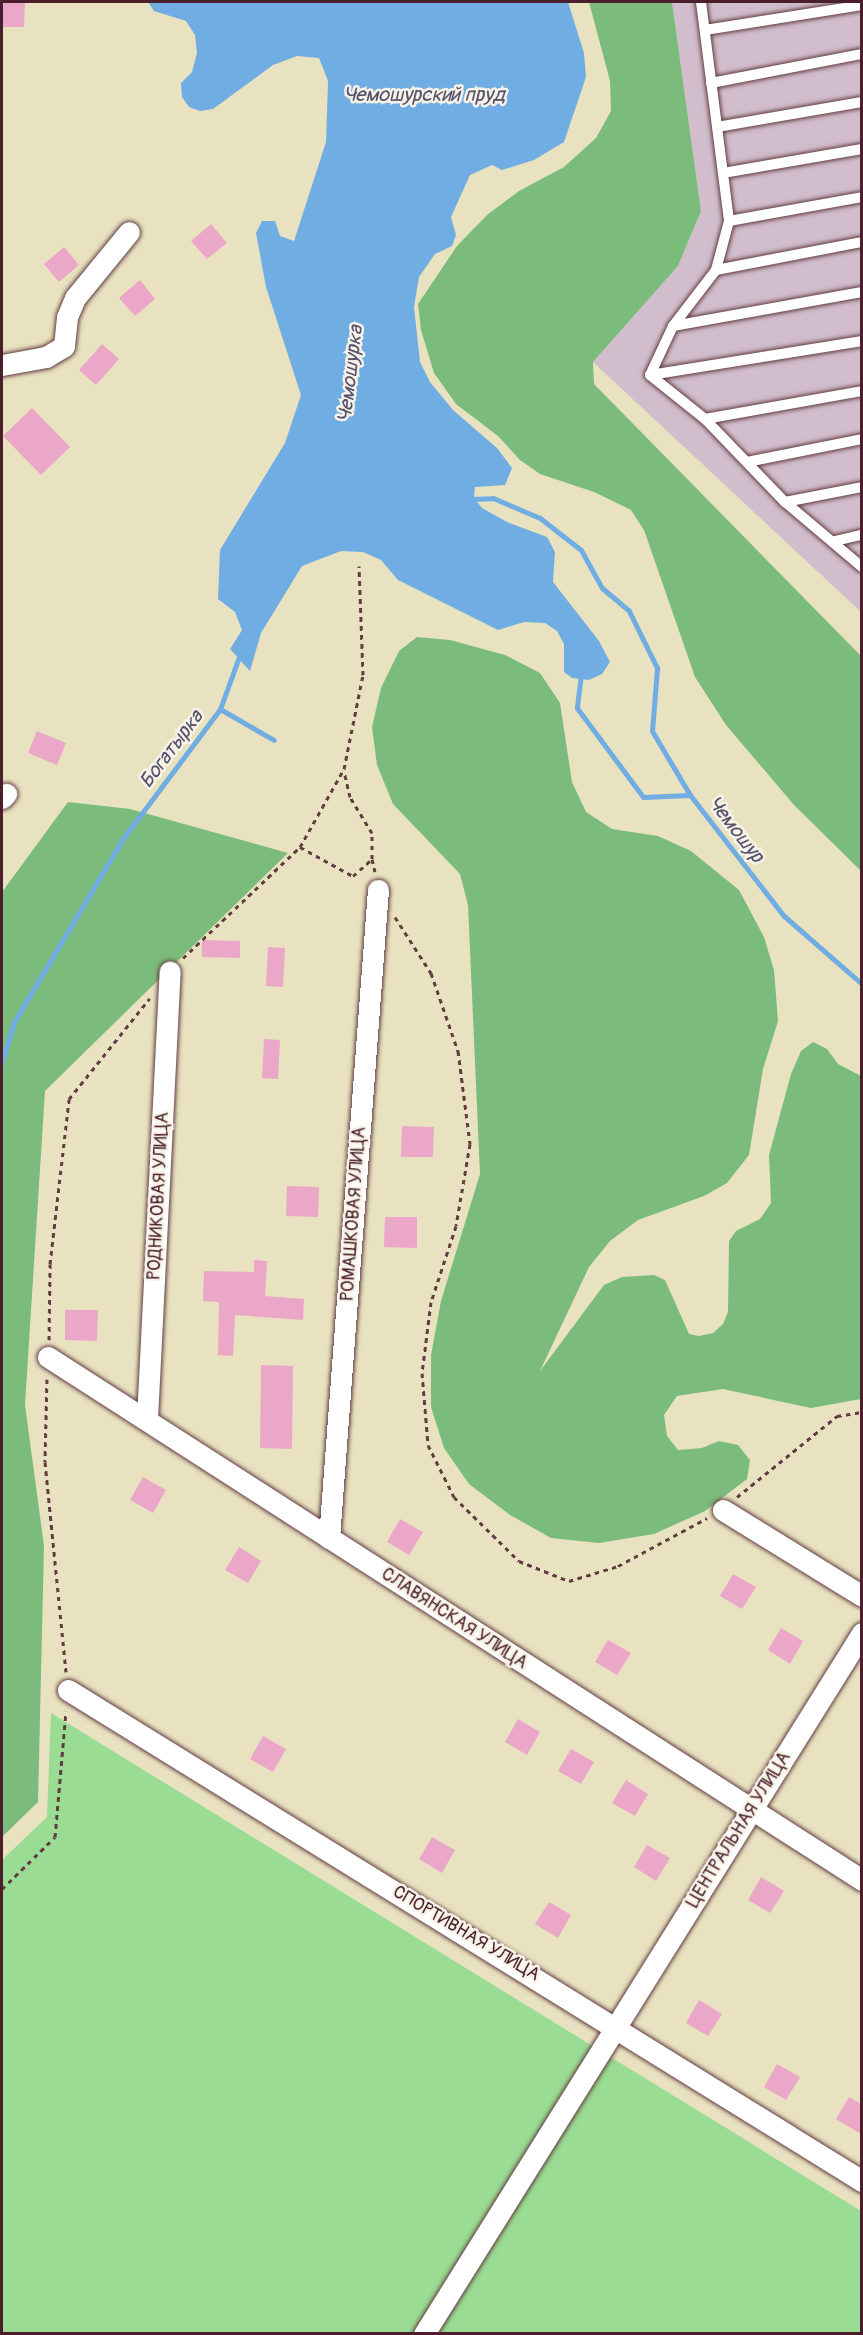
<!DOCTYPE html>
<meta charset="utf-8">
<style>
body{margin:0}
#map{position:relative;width:863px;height:2335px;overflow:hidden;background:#e9e2c0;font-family:Pangolin,sans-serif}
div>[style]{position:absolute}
.industrial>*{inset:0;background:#d1bdcc}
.green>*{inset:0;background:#9adc93}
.forest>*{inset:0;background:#7bbc7d}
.water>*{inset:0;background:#70ade2}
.stream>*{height:5px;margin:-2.5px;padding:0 2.5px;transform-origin:2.5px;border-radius:2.5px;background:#70ade2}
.building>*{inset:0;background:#eaa7c7}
.path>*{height:3px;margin-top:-1.5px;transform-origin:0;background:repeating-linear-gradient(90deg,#623c41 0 4.5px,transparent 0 9px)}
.roads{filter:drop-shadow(0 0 2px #623c41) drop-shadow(0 0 2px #623c41)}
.lane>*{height:10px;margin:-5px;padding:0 5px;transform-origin:5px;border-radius:5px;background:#fff}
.street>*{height:21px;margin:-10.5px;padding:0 10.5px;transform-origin:10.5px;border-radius:10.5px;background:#fff}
span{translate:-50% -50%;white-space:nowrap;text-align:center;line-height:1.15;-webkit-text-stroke:5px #f7f3e8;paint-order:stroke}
.street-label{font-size:18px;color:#4a1f2b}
.water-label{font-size:20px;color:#57516b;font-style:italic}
.frame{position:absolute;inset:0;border:3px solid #4a1f2b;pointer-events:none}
</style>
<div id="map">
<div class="industrial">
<div style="clip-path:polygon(672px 2px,861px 2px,861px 612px,593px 362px,678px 266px,701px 211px)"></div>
</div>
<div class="green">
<div style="clip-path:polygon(51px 1713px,861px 2211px,861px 2333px,2px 2334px,2px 1860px,47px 1817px)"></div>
</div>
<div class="forest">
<div style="clip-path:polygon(589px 2px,672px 2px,701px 211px,678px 266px,593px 362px,594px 384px,861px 656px,861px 871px,794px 805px,726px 725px,695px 677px,644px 530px,631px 510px,594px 492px,540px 474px,520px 460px,498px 436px,456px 404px,434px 373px,421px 330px,418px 304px,457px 246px,487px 215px,519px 191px,564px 167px,596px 138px,611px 111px,610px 81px)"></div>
<div style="clip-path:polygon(417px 637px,450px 640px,505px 655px,540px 673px,560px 703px,572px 782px,586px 812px,612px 829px,658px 836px,691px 851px,739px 890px,764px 937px,774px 970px,778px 1021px,763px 1069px,749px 1155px,727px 1183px,704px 1196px,638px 1220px,610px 1241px,589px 1267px,540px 1371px,604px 1285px,622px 1277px,654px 1275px,665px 1280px,689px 1334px,699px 1336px,713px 1333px,723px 1324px,728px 1312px,729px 1241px,736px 1231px,760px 1219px,771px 1203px,769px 1155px,791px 1074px,801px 1051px,813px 1042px,827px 1049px,838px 1064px,861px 1076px,861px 1399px,811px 1408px,723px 1389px,677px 1396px,664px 1415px,667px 1436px,678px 1450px,702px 1448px,719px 1441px,738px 1445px,750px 1460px,747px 1479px,705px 1511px,654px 1534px,599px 1543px,551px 1538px,510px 1515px,469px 1484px,444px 1448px,431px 1407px,431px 1355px,441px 1301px,480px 1174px,468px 905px,460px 874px,393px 804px,377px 765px,372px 727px,381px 688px,399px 651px)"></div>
<div style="clip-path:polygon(68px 802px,130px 809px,288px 853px,45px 1091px,25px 1405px,44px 1546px,38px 1802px,2px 1837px,2px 892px)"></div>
</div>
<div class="water">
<div style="clip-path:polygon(148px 2px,568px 2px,584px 53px,586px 77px,564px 142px,534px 160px,502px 170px,492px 165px,470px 175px,451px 217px,456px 235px,452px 246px,435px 254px,419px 277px,414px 307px,420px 362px,430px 382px,453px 410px,497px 448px,512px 468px,505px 485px,475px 487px,474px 498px,482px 508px,507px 522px,547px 537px,555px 552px,553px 582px,599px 641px,610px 662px,602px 674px,589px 680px,572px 678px,564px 672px,564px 644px,557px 631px,545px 623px,524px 622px,498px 630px,398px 580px,381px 560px,363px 552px,341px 551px,302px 566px,261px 633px,250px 671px,230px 649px,242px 630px,235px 612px,218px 599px,220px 550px,285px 443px,301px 395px,266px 287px,256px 233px,262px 221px,275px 221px,280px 236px,294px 241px,326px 142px,328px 81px,319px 58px,297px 56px,273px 65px,213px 109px,200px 111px,189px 107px,182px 97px,181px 83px,192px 72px,197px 53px,195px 35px,186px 21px,154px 11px)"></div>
</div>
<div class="stream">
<div style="left:470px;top:499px;width:23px;rotate:-2deg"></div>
<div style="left:493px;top:498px;width:51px;rotate:23.1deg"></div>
<div style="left:540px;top:518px;width:52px;rotate:38deg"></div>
<div style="left:581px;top:550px;width:43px;rotate:61.1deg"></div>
<div style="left:602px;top:588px;width:35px;rotate:40deg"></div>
<div style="left:629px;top:611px;width:64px;rotate:63.8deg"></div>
<div style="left:657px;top:668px;width:63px;rotate:94.5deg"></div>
<div style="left:652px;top:731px;width:74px;rotate:59.3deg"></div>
<div style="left:581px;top:674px;width:34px;rotate:97deg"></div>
<div style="left:577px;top:708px;width:111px;rotate:53.4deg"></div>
<div style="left:643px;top:797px;width:47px;rotate:-2.4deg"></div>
<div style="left:690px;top:795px;width:153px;rotate:52.2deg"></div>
<div style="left:784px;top:916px;width:103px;rotate:41.1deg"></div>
<div style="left:220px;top:709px;width:62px;rotate:29.9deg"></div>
<div style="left:2px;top:1062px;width:42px;rotate:-73.3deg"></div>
<div style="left:14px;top:1022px;width:215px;rotate:-59.3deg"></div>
<div style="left:124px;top:837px;width:160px;rotate:-53.1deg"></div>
<div style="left:220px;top:709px;width:59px;rotate:-70deg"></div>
</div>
<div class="building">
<div style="clip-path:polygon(2px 2px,25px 2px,24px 27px,2px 27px)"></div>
<div style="clip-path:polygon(211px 224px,227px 243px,207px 259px,191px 241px)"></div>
<div style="clip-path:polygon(64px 247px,79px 265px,59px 282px,44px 264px)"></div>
<div style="clip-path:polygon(140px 280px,155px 299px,135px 316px,119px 298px)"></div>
<div style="clip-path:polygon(102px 344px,119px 359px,96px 385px,79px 370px)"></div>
<div style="clip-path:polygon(32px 408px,70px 447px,41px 475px,3px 436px)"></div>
<div style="clip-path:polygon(37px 731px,66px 743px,57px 765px,28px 753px)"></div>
<div style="clip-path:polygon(202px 940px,240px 941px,240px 958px,202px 957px)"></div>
<div style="clip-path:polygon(268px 947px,285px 948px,283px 987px,266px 986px)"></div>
<div style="clip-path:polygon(264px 1039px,280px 1040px,278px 1079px,262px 1078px)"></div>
<div style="clip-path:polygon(402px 1126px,434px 1127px,433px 1157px,401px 1157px)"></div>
<div style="clip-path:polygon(287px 1186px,319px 1187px,318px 1217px,286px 1216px)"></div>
<div style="clip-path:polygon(385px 1217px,417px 1217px,417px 1248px,384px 1247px)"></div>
<div style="clip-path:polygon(254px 1260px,267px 1261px,265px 1296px,304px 1299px,303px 1320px,235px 1315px,233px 1356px,218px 1355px,219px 1302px,203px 1301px,204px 1271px,254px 1272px)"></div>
<div style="clip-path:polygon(65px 1310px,98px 1310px,97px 1341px,65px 1340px)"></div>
<div style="clip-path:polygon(261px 1365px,293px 1366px,292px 1449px,260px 1448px)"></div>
<div style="clip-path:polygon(143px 1477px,166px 1490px,153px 1513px,130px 1500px)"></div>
<div style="clip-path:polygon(400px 1519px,423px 1532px,409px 1555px,387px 1542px)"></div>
<div style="clip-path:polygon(239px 1547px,261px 1561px,248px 1583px,225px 1570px)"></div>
<div style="clip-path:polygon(733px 1574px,756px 1587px,742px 1609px,720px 1596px)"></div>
<div style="clip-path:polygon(781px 1628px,803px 1641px,790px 1664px,768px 1650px)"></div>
<div style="clip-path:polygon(608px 1640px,631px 1653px,617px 1675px,595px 1662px)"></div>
<div style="clip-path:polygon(518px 1719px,540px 1732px,527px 1755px,505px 1742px)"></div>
<div style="clip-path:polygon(263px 1736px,286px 1749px,273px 1772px,250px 1759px)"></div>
<div style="clip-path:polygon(571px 1749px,594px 1762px,581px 1784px,558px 1771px)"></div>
<div style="clip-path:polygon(626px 1780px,648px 1794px,635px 1816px,612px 1803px)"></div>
<div style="clip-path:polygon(432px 1837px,455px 1850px,442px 1873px,419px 1859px)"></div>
<div style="clip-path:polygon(647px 1845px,670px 1858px,656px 1881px,634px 1867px)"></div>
<div style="clip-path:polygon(761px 1877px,784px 1891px,770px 1913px,748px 1900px)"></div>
<div style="clip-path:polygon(549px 1902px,571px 1915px,558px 1938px,535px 1924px)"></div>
<div style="clip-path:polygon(699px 2000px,722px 2014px,708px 2036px,686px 2023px)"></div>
<div style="clip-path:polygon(777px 2064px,800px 2077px,786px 2100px,764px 2087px)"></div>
<div style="clip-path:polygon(849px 2097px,861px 2104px,861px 2134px,836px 2119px)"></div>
</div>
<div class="path">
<div style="left:300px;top:847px;width:60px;rotate:28.7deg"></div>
<div style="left:353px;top:876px;width:25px;rotate:-42deg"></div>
<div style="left:372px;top:859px;width:26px;rotate:-90deg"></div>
<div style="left:372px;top:833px;width:42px;rotate:-121.4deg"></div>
<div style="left:350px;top:797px;width:27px;rotate:-103deg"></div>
<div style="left:372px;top:859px;width:13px;rotate:77deg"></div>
<div style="left:395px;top:917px;width:67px;rotate:57.3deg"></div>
<div style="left:431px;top:973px;width:83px;rotate:70.9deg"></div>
<div style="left:458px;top:1051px;width:94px;rotate:82.6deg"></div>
<div style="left:470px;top:1144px;width:83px;rotate:99.7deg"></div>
<div style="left:456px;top:1226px;width:80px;rotate:108.2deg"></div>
<div style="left:431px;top:1302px;width:72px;rotate:97.2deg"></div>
<div style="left:422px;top:1373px;width:72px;rotate:85.2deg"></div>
<div style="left:428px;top:1445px;width:58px;rotate:63.4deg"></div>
<div style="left:454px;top:1497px;width:91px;rotate:44.6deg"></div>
<div style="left:519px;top:1561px;width:54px;rotate:21.8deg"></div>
<div style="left:569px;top:1581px;width:51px;rotate:-17deg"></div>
<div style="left:618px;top:1566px;width:101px;rotate:-28.3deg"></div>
<div style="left:183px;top:958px;width:161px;rotate:-43.5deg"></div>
<div style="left:300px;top:847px;width:90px;rotate:-60.6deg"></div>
<div style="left:344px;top:769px;width:96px;rotate:-78.6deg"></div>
<div style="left:363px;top:675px;width:109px;rotate:-92.1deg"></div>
<div style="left:49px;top:1340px;width:76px;rotate:-89.2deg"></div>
<div style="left:50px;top:1264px;width:166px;rotate:-83.4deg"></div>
<div style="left:69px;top:1099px;width:129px;rotate:-51.3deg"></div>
<div style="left:47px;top:1379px;width:83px;rotate:91.4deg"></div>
<div style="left:45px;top:1462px;width:211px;rotate:84.3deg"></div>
<div style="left:737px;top:1497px;width:129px;rotate:-39deg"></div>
<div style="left:837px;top:1416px;width:25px;rotate:-9deg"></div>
<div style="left:2px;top:1889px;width:74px;rotate:-44.5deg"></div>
<div style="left:55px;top:1837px;width:126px;rotate:-85deg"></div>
</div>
<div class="roads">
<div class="lane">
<div style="left:701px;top:2px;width:221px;rotate:82.7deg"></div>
<div style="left:729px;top:221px;width:51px;rotate:104.9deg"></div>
<div style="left:716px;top:270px;width:71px;rotate:127.5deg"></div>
<div style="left:673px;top:326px;width:54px;rotate:115.1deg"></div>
<div style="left:650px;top:375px;width:70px;rotate:38.7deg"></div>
<div style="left:705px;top:419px;width:115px;rotate:46.1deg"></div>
<div style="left:785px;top:502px;width:101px;rotate:40.2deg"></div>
<div style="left:705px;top:30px;width:159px;rotate:-9deg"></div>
<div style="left:711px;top:83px;width:154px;rotate:-10.9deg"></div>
<div style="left:717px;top:127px;width:147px;rotate:-9.8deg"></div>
<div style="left:723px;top:173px;width:141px;rotate:-9.8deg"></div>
<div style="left:729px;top:221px;width:135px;rotate:-10.2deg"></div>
<div style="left:716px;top:270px;width:149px;rotate:-10.9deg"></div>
<div style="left:673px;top:326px;width:192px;rotate:-10.2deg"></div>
<div style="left:650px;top:375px;width:215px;rotate:-9.1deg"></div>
<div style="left:705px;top:419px;width:159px;rotate:-10.1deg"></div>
<div style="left:747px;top:462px;width:117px;rotate:-11.3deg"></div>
<div style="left:785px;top:502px;width:78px;rotate:-11deg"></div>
<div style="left:835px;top:541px;width:28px;rotate:-13deg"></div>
</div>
<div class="street">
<div style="left:2px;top:365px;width:45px;rotate:-10.3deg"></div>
<div style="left:46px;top:357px;width:21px;rotate:-31deg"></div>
<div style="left:64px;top:346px;width:29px;rotate:-84deg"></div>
<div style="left:67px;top:317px;width:21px;rotate:-67deg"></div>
<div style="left:75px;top:298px;width:85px;rotate:-50.7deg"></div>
<div style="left:2px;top:798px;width:6px;rotate:-45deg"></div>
<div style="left:48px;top:1357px;width:968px;rotate:32.72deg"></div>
<div style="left:147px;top:1419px;width:448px;rotate:-87.1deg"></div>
<div style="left:723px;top:1510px;width:163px;rotate:31.7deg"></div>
<div style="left:329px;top:1538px;width:650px;rotate:-85.68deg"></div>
<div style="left:68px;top:1690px;width:934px;rotate:31.73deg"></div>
<div style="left:424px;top:2334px;width:827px;rotate:-58deg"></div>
</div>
</div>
<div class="street-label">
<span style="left:159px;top:1196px;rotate:-87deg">РОДНИКОВАЯ УЛИЦА</span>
<span style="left:354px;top:1214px;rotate:-86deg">РОМАШКОВАЯ УЛИЦА</span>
<span style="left:454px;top:1619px;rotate:33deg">СЛАВЯНСКАЯ УЛИЦА</span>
<span style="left:739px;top:1830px;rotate:-58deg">ЦЕНТРАЛЬНАЯ УЛИЦА</span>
<span style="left:466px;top:1934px;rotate:31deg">СПОРТИВНАЯ УЛИЦА</span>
</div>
<div class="water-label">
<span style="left:424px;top:94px">Чемошурский пруд</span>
<span style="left:350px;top:374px;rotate:-83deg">Чемошурка</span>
<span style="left:171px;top:749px;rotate:-53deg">Богатырка</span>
<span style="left:736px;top:829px;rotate:52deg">Чемошур</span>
</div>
<div class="frame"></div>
</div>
